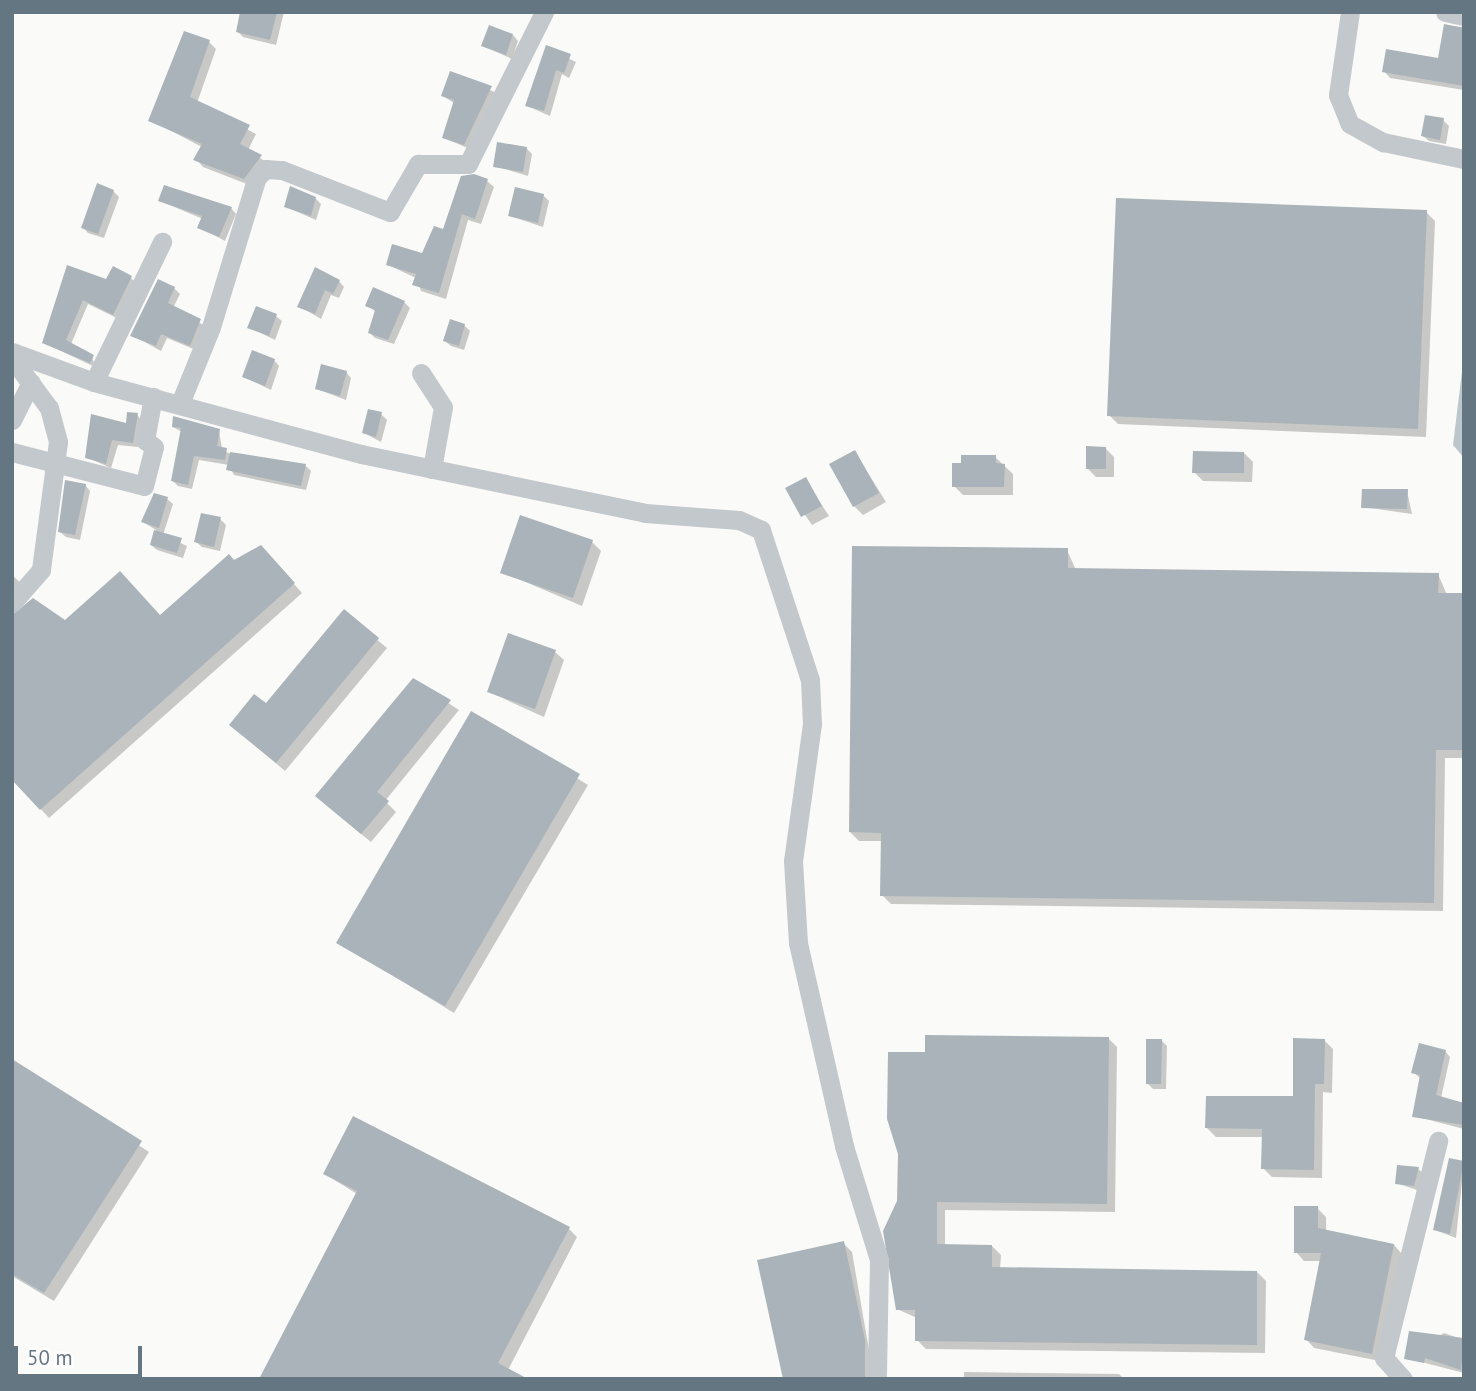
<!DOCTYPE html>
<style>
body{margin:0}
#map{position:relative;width:1476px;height:1391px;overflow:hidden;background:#fafaf8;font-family:"PT Sans",sans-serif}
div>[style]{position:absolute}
.water>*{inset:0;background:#bbc7cb}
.shadow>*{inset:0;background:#0003}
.building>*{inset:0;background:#aab3b9}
.minor>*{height:19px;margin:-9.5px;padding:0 9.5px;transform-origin:9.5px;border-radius:9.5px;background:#c3c8cc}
span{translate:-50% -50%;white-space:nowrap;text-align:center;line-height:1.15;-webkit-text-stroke:7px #fff;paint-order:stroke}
.frame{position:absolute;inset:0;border:14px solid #657683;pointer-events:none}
.scale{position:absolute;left:14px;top:1346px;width:128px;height:32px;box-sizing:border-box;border:4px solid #657683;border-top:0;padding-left:9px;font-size:21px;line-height:24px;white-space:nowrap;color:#657683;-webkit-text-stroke:5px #fff;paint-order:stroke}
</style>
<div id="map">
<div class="water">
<div style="clip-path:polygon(1464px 355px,1464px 458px,1453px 445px)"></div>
</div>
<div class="shadow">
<div style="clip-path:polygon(242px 12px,284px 12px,276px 45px,243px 37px,238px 32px)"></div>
<div style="clip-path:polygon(1446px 26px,1464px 27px,1464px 90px,1390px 78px,1384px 71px,1439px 60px)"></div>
<div style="clip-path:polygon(513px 35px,518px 41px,512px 59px,483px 46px)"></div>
<div style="clip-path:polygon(209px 42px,216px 49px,197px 103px,256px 134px,248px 150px,269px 164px,252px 186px,203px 167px,196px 159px,202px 147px,150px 120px)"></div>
<div style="clip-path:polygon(547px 48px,576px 62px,569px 78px,562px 74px,550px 116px,527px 106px)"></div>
<div style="clip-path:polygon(451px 74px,497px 93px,470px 149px,444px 138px,454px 103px,443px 96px)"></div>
<div style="clip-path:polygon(1443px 120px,1449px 126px,1446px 144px,1429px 141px,1423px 136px)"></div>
<div style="clip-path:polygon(526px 148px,532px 154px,528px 176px,495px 166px)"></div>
<div style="clip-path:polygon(487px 181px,494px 187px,481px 224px,468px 220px,446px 299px,421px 291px,416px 278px,388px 265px,423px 255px)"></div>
<div style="clip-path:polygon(113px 191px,119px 197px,104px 238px,88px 233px,83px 227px)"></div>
<div style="clip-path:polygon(543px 195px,549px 201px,543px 227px,510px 216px)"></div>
<div style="clip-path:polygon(315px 198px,321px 204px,316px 220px,286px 207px)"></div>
<div style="clip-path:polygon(160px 201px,231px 208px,236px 214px,225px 241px,199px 227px,203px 219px)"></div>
<div style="clip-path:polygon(1426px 212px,1435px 221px,1426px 437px,1118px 424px,1109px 415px)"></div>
<div style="clip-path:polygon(68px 267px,107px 281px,131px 278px,136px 283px,119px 319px,88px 304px,71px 344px,92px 356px,95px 367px,44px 343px)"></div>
<div style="clip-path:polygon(339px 281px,344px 287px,339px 298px,331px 295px,321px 319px,299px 306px)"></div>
<div style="clip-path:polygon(174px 288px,180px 294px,173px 308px,205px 326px,196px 350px,167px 338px,161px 351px,132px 335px)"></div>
<div style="clip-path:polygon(404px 302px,410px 308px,394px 344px,375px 338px,370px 333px,376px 312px,367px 305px)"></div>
<div style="clip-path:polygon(276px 316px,282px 321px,275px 340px,249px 327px)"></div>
<div style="clip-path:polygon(464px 325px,470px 331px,464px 350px,451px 346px,445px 341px)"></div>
<div style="clip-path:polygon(274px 360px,279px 366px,271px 390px,244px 377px)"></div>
<div style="clip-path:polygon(346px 372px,351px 378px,346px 400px,317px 389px)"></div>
<div style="clip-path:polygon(381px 414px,387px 420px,381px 442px,364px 433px)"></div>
<div style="clip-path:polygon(137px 415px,142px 421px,138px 447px,118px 445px,111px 468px,86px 457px)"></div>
<div style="clip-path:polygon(173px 427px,219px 430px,222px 449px,230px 454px,305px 465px,311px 471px,306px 490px,234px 475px,229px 465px,199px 460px,192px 489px,178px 486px,173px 481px,182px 432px)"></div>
<div style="clip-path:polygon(1105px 448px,1114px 457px,1114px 477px,1096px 477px,1087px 468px)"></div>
<div style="clip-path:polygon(855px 452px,886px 502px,863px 515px,854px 506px)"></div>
<div style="clip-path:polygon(1244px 453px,1253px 462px,1252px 482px,1203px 481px,1194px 472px)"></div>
<div style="clip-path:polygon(995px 457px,1013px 474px,1013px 495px,963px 495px,954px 486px)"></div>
<div style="clip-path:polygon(805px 479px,829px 516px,812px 525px,787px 489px)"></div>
<div style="clip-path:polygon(85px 485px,90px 491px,80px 540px,66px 537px,60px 532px)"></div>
<div style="clip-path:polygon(1407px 491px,1412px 514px,1363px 507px)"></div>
<div style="clip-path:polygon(167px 499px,173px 504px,163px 535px,187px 546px,183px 558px,157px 550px,151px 545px,156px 530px,143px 522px)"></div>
<div style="clip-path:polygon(220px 519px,226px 525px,220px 551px,202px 547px,196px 542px)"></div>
<div style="clip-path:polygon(592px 542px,601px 551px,582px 606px,502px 572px)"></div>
<div style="clip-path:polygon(1067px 550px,1076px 570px,1438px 574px,1447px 595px,1464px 595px,1464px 938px,1462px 758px,1445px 758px,1443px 911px,891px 904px,882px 895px,883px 841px,859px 841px,850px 832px)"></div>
<div style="clip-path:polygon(269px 556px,302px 593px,49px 818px,12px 777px,65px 622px,160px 617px,234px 562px)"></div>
<div style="clip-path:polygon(12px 575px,25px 587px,12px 603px)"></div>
<div style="clip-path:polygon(344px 612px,387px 648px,285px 771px,231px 725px,266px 706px)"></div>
<div style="clip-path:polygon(555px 652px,564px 660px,544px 717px,489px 692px)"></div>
<div style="clip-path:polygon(413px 680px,459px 710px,385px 801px,396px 812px,371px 842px,326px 805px)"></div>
<div style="clip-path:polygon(472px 714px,588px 785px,454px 1013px,338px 942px)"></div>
<div style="clip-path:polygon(1108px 1038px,1117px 1047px,1115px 1212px,945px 1210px,945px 1246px,992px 1246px,1001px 1255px,1000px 1269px,1257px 1272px,1266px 1281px,1265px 1353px,926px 1349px,917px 1340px,917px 1318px,897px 1309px,899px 1202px,927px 1054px)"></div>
<div style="clip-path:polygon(1161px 1040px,1167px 1046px,1166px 1089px,1153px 1089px,1148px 1084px)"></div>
<div style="clip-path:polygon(1324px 1040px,1333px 1049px,1332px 1093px,1323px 1092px,1322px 1178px,1272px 1177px,1263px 1168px,1263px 1137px,1216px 1137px,1207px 1128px,1294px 1098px)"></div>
<div style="clip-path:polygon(1445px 1051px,1450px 1057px,1441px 1098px,1464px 1103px,1464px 1129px,1414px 1116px,1421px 1079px,1413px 1072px)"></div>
<div style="clip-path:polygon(12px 1061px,149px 1152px,54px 1301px,12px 1276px)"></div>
<div style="clip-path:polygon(1450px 1160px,1464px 1163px,1456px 1238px,1435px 1230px)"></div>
<div style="clip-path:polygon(1418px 1169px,1424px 1174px,1420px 1191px,1396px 1183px)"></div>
<div style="clip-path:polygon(325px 1174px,568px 1228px,577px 1237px,508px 1370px,261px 1379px,357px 1194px)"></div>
<div style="clip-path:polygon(1317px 1208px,1326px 1217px,1326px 1232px,1394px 1245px,1402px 1254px,1380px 1361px,1314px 1348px,1306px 1339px,1321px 1261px,1304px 1261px,1296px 1252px)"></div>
<div style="clip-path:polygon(843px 1243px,852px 1252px,874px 1379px,785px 1379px)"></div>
<div style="clip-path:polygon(1444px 1333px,1464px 1340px,1464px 1373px,1406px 1358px)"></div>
<div style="clip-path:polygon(964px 1372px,1119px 1374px,1124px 1379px,964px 1379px)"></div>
</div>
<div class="building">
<div style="clip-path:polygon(240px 12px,277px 12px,270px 40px,236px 32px)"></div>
<div style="clip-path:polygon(1444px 24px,1464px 28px,1464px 86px,1382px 72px,1386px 49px,1438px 58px)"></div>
<div style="clip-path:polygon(489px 25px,513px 34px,506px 55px,481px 46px)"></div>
<div style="clip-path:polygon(184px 31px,210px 40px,190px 97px,250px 125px,240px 144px,262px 155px,244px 179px,193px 160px,202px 144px,148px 121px)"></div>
<div style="clip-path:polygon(546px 45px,571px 54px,564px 73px,556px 70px,544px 111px,525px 106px)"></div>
<div style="clip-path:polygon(450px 71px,492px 86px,464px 145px,442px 138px,454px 100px,441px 96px)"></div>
<div style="clip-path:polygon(1425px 115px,1444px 118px,1440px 140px,1421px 136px)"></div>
<div style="clip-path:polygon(497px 142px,527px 147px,523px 172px,493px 167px)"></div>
<div style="clip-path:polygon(474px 174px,488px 179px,475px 219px,462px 214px,439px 293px,412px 285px,416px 274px,386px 265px,392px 244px,422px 253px,434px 226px,443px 229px,461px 176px)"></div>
<div style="clip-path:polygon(97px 183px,114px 190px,98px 234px,81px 228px)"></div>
<div style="clip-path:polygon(164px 185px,232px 207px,219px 237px,197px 228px,202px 216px,158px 201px)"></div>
<div style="clip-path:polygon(290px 186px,316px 197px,311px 216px,284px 207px)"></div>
<div style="clip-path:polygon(515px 187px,544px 194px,538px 223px,508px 216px)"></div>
<div style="clip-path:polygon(1116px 198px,1427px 210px,1418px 429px,1107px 416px)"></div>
<div style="clip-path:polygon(67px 265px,106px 279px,113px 266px,132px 276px,113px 315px,83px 300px,66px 340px,94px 355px,90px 363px,42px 343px)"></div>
<div style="clip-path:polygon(315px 267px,340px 280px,333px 294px,325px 290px,315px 314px,297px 307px)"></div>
<div style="clip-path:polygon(158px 279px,175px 287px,168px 303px,201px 319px,190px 346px,161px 334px,156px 346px,130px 336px)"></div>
<div style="clip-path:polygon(373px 287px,405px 301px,388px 340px,368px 333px,375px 310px,365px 306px)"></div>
<div style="clip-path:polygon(256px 306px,277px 314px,269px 336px,247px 328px)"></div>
<div style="clip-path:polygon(450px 319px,465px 324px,459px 346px,443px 341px)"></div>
<div style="clip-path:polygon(252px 350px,275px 359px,265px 386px,242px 377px)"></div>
<div style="clip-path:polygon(321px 364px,347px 371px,340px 396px,315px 389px)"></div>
<div style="clip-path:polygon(368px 409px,382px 412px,376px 437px,362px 433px)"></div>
<div style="clip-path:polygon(127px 412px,138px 413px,133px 443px,112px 440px,106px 464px,85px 458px,91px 414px,126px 423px)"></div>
<div style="clip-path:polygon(173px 416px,220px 429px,217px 446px,227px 448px,225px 460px,194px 456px,188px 485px,171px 481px,181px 428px,172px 427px)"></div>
<div style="clip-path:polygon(1086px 446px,1106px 447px,1106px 469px,1086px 469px)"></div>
<div style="clip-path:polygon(855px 450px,879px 493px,853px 507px,829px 464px)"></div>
<div style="clip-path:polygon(1193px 451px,1244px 452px,1244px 473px,1192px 473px)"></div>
<div style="clip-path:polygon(230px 452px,306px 464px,301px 486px,226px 470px)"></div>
<div style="clip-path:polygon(961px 455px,996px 455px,996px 463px,1005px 464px,1004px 487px,952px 487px,952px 463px,961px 463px)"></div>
<div style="clip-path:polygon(806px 477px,822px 506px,801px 517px,785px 488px)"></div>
<div style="clip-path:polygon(65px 480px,86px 484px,75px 535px,58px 532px)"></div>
<div style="clip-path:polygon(1362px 489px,1408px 489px,1407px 509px,1361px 508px)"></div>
<div style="clip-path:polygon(154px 493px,168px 497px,159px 528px,141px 522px)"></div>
<div style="clip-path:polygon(201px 513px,221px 517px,214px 547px,194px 542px)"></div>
<div style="clip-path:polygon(520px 515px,593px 540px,573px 598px,500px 573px)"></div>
<div style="clip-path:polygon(154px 530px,182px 538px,177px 553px,150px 545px)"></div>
<div style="clip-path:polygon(261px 545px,295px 583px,40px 810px,12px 780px,12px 615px,33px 598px,65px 620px,120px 571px,160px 615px,229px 554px,234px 560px)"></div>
<div style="clip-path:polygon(852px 546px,1068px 548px,1068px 568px,1439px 573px,1438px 593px,1464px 593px,1464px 750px,1436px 750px,1434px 903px,880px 896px,881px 833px,849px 832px)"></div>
<div style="clip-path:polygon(344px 609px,379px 638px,276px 763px,229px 725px,254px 694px,266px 703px)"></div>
<div style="clip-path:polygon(508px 633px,556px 650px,535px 709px,487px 692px)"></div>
<div style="clip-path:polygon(413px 678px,451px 700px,377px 792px,389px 801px,361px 834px,315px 796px)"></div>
<div style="clip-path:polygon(471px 711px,580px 774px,445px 1006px,336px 943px)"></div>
<div style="clip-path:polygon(925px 1035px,1109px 1037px,1107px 1204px,937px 1202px,937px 1244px,992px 1245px,992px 1267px,1257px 1271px,1257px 1345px,915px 1341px,915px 1310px,896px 1310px,883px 1231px,897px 1201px,898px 1154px,887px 1119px,888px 1052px,925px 1052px)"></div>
<div style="clip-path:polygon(1293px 1038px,1325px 1039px,1324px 1084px,1315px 1084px,1314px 1170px,1261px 1169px,1262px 1129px,1205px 1128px,1206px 1096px,1293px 1096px)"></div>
<div style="clip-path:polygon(1146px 1039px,1162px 1039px,1161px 1084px,1146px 1084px)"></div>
<div style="clip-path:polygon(1419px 1043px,1446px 1050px,1436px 1095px,1464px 1103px,1464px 1125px,1412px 1117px,1420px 1075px,1411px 1073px)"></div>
<div style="clip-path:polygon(12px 1059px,142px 1141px,44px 1293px,12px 1274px)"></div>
<div style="clip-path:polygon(353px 1116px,570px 1227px,498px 1363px,528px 1379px,259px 1379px,357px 1191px,323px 1174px)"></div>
<div style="clip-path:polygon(1449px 1158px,1464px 1161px,1450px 1234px,1433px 1230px)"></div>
<div style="clip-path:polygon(1397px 1165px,1419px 1167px,1414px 1186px,1395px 1184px)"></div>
<div style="clip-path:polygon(1294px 1206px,1318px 1206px,1318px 1228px,1394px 1244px,1372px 1354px,1304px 1340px,1321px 1253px,1294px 1253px)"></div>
<div style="clip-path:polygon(844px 1241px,865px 1340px,865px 1379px,783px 1379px,757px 1260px)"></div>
<div style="clip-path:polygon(1409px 1331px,1464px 1338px,1461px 1370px,1425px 1358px,1424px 1363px,1404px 1359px)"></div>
</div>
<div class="minor">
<div style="left:1350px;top:12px;width:84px;rotate:98.2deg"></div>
<div style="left:1338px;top:95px;width:31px;rotate:68deg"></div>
<div style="left:1350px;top:124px;width:38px;rotate:29deg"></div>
<div style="left:1383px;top:142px;width:83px;rotate:11.9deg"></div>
<div style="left:1445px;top:12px;width:19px;rotate:12deg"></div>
<div style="left:12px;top:352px;width:87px;rotate:20.1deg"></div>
<div style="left:94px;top:382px;width:277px;rotate:15.1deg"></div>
<div style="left:361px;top:454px;width:290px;rotate:11.7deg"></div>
<div style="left:645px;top:513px;width:94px;rotate:4.3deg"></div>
<div style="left:739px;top:520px;width:24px;rotate:24deg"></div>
<div style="left:761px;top:530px;width:158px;rotate:71.9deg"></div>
<div style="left:810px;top:680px;width:44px;rotate:87.4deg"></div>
<div style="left:812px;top:724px;width:138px;rotate:97.9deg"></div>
<div style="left:793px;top:861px;width:82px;rotate:86.5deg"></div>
<div style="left:798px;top:943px;width:208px;rotate:77.2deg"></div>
<div style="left:844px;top:1146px;width:119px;rotate:72.9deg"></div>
<div style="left:879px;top:1260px;width:119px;rotate:91deg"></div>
<div style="left:12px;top:358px;width:62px;rotate:53.5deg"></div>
<div style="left:49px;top:408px;width:35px;rotate:75deg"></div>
<div style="left:58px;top:442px;width:129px;rotate:97.6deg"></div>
<div style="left:41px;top:570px;width:44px;rotate:131.3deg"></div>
<div style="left:421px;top:373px;width:40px;rotate:57.1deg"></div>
<div style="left:443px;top:407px;width:63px;rotate:100.1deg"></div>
<div style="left:94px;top:382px;width:156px;rotate:-64.1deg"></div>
<div style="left:181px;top:401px;width:80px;rotate:-67.9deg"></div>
<div style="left:211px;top:327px;width:157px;rotate:-73deg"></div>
<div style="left:257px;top:177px;width:12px;rotate:-42deg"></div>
<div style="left:266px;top:169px;width:16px;rotate:4deg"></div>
<div style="left:282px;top:170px;width:116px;rotate:21.3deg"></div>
<div style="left:390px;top:212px;width:56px;rotate:-59.7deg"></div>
<div style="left:418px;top:164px;width:50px"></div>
<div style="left:468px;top:164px;width:170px;rotate:-63.4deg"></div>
<div style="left:12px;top:420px;width:42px;rotate:-63.4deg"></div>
<div style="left:12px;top:452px;width:136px;rotate:14.4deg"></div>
<div style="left:144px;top:486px;width:40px;rotate:-75.6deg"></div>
<div style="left:154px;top:447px;width:11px;rotate:-142deg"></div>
<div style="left:145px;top:440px;width:44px;rotate:-79.5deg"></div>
<div style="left:1403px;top:1379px;width:28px;rotate:-132deg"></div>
<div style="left:1384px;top:1358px;width:224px;rotate:-76deg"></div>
</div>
<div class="frame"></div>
<div class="scale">50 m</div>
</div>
